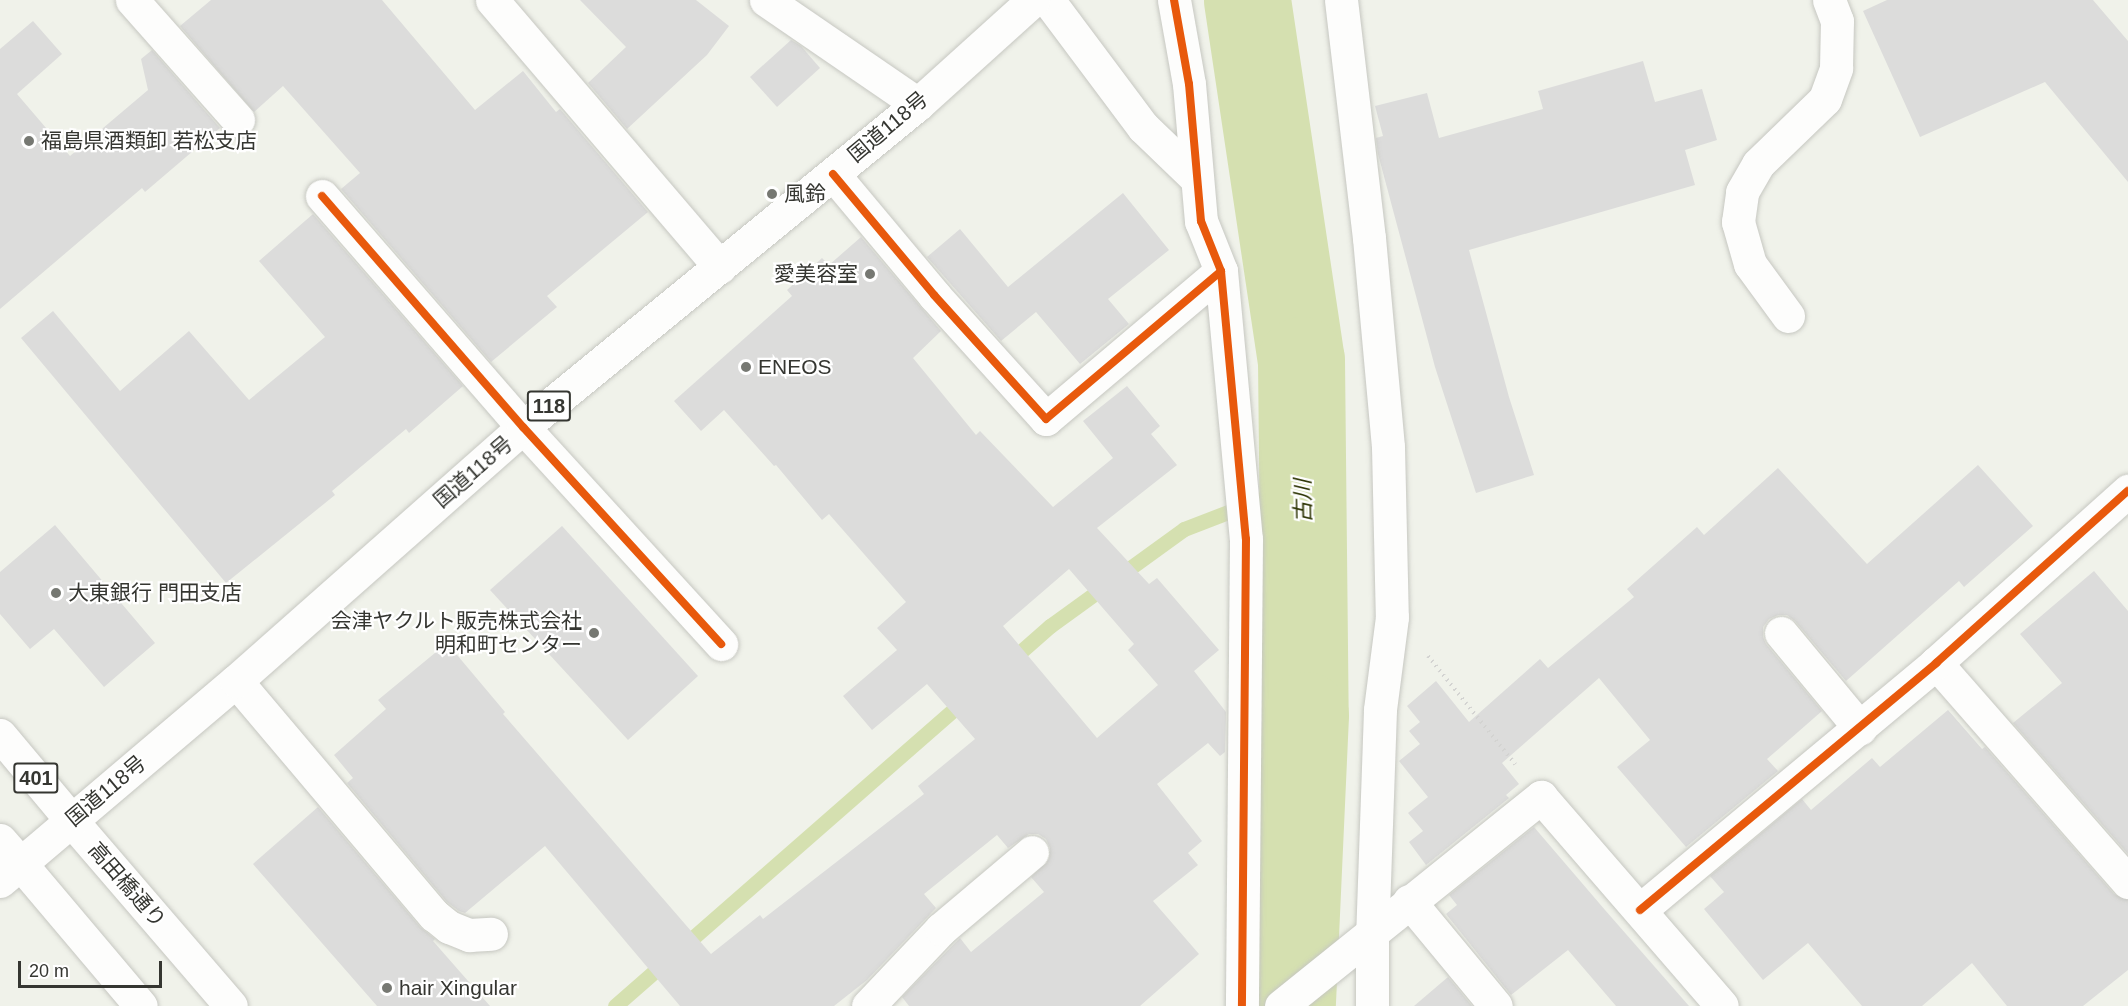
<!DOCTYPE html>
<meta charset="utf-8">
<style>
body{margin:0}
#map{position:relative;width:2128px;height:1006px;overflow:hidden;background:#f0f2ea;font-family:Arial,"Noto Sans JP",sans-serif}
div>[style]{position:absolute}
.stream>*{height:15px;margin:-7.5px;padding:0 7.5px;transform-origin:7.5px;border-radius:7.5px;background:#d5e0b0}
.river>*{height:87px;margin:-43.5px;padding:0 43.5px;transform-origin:43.5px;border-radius:43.5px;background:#d5e0b0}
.building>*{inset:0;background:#dcdcdb}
.path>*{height:4px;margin-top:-2px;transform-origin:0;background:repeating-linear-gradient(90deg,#d3d3d1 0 1.5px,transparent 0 6px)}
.roads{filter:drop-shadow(0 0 2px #c6c7c1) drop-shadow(0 0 2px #c6c7c1)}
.minor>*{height:33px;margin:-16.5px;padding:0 16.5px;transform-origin:16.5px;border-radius:16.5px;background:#fdfdfc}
.highway>*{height:33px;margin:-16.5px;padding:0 16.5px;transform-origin:16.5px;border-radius:16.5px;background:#fdfdfc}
.cycleway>*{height:8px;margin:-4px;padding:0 4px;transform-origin:4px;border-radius:4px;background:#e8590c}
.dots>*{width:16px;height:16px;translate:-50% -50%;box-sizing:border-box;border:3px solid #fff;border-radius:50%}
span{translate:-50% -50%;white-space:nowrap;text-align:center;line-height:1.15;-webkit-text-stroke:4.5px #fff;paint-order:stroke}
.shield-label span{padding:2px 4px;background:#fff;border:2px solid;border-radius:4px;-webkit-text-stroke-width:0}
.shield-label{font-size:20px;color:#353631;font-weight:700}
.street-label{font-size:21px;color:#353631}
.poi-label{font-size:21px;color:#353631}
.left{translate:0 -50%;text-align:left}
.right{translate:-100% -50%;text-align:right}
.water-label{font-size:22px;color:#2c3402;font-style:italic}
.scale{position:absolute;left:18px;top:961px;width:144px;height:27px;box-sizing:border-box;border:3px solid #353631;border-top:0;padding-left:8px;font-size:18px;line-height:21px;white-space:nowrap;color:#353631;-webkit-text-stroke:4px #fff;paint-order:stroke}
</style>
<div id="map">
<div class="stream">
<div style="left:1009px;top:662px;width:55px;rotate:-41.3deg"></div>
<div style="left:1050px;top:626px;width:165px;rotate:-35.9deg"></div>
<div style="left:1184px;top:529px;width:128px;rotate:-21.1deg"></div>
<div style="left:615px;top:1006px;width:466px;rotate:-41.2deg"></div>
</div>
<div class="river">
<div style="left:1247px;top:0;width:364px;rotate:81.5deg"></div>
<div style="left:1301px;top:360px;width:355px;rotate:89.4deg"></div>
<div style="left:1305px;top:715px;width:291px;rotate:92.6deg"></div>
</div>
<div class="building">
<div style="clip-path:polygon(211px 0,382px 0,475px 110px,523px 71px,556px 112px,560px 109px,648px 212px,547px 296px,557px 307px,491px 362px,341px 189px,360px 173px,283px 86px,254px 112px,180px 26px)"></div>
<div style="clip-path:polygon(580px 0,696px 0,729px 26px,707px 55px,627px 129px,588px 83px,626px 47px)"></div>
<div style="clip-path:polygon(1887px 0,2093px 0,2128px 41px,2128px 182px,2045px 82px,1920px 137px,1863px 11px)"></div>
<div style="clip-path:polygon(33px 21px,62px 54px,17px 94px,70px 156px,148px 90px,141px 59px,152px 50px,220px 128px,145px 192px,142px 188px,0 309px,0 49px)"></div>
<div style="clip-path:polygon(791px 40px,801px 46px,820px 68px,777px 107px,750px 77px)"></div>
<div style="clip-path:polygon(1643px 61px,1655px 102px,1702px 89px,1717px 140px,1685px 150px,1695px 185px,1469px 250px,1509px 397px,1534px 475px,1476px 493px,1435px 367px,1378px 154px,1376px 138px,1383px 136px,1375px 106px,1427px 93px,1439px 138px,1543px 109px,1538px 91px)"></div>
<div style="clip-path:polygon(1123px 193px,1169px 250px,1108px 299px,1129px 324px,1080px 364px,1036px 312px,1001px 341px,927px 257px,960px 229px,1008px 287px)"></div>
<div style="clip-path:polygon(313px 214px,463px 386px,409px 433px,406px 429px,332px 491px,335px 495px,226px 583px,21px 338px,53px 311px,120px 391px,189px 331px,249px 400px,325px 337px,259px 261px)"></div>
<div style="clip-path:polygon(evenodd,861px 237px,941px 331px,913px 358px,976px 435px,980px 431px,1053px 507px,1113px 458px,1083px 421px,1127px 386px,1160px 426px,1151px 434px,1177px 465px,1097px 528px,1149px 584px,1157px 578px,1219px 650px,1194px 671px,1226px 712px,1225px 752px,1220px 756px,1208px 743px,1157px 784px,1202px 841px,1188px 853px,1198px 865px,1153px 901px,1199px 954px,1140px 1006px,909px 1006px,902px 997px,960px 938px,971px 952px,1044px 892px,1031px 877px,1049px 859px,1050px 848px,1046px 839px,1038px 834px,1029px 834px,1008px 848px,997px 835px,924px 894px,936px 908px,867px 980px,834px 1006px,680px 1006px,545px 846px,465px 913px,459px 911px,447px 902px,347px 783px,353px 778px,334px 755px,386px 709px,378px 700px,447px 643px,505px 712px,503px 714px,711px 954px,760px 915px,763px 919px,924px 794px,918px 786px,975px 739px,927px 684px,872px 730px,843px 696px,897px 650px,877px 628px,906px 602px,829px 514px,822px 520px,776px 465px,774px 466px,724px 410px,701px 431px,674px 401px,792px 296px,787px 290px,822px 258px,829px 265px,861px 237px,1069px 569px,1134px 644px,1128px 650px,1158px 685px,1097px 738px,1003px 626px,1069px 569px)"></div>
<div style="clip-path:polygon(1978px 465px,2033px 526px,1964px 587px,1959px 581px,1846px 681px,1795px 621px,1787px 615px,1778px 615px,1769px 619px,1763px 627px,1763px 637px,1766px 644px,1822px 711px,1767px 759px,1778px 771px,1686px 847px,1617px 767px,1650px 740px,1599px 678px,1502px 763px,1519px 784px,1506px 795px,1509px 798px,1426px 865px,1409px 842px,1423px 831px,1408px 813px,1428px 797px,1399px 761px,1420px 744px,1409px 731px,1420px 722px,1407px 706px,1436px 681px,1469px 722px,1540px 659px,1548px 668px,1634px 597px,1627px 589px,1697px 527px,1704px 535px,1778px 468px,1867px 564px)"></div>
<div style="clip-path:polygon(55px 525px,155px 643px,104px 687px,54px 629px,30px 649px,0 614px,0 572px)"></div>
<div style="clip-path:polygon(562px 526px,698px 676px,628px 740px,490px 590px)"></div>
<div style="clip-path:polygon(2094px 571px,2128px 611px,2128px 854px,2013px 723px,2062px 683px,2020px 634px)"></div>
<div style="clip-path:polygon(1948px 710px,1982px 749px,1985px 747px,2114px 894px,2128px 900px,2128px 970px,2083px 1006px,2007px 1006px,1972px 963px,1922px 1006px,1862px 1006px,1808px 943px,1763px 980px,1704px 909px,1724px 892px,1710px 876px,1802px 799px,1811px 810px,1872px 758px,1880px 767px)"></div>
<div style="clip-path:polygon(318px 807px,420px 927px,435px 939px,433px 941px,490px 1006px,377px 1006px,253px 864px)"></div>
<div style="clip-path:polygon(1534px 827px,1605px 910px,1689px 1006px,1616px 1006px,1568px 950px,1511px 995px,1446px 914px,1457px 905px,1449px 895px)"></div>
<div style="clip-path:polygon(1448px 977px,1472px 1006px,1414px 1006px)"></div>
</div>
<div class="path">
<div style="left:1428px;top:656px;width:139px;rotate:51.1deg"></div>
</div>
<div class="roads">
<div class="minor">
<div style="left:132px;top:0;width:160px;rotate:48.5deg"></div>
<div style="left:492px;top:0;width:351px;rotate:49.5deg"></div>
<div style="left:766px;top:0;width:184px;rotate:34.4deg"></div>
<div style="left:1048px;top:0;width:159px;rotate:53.2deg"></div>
<div style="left:1143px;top:127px;width:75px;rotate:43.9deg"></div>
<div style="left:1174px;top:0;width:85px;rotate:79.9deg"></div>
<div style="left:1189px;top:84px;width:138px;rotate:85deg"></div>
<div style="left:1201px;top:221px;width:54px;rotate:68.2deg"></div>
<div style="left:1221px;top:271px;width:269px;rotate:84.7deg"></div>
<div style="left:1246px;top:539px;width:467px;rotate:90.5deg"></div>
<div style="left:1341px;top:0;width:240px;rotate:83.3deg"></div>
<div style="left:1369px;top:238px;width:210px;rotate:84.8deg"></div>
<div style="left:1388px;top:447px;width:170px;rotate:88.7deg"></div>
<div style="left:1392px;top:617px;width:94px;rotate:97.4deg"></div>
<div style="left:1380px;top:710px;width:224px;rotate:92deg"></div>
<div style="left:1372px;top:934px;width:72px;rotate:90deg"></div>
<div style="left:833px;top:174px;width:158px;rotate:50.1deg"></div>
<div style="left:934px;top:295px;width:167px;rotate:47.9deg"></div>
<div style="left:1046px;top:419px;width:229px;rotate:-40.2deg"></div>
<div style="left:322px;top:196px;width:306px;rotate:49deg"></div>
<div style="left:523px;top:427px;width:294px;rotate:47.6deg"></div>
<div style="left:1788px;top:316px;width:64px;rotate:-126.2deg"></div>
<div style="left:1750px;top:264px;width:44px;rotate:-105.9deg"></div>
<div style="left:1738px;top:222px;width:30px;rotate:-82deg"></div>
<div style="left:1742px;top:192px;width:32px;rotate:-60deg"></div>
<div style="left:1758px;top:164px;width:93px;rotate:-44.1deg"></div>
<div style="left:1825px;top:99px;width:33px;rotate:-70deg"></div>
<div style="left:1836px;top:68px;width:47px;rotate:-88.8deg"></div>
<div style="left:1837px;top:21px;width:22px;rotate:-111deg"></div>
<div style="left:1781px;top:633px;width:124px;rotate:50.3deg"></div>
<div style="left:1936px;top:663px;width:291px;rotate:48.8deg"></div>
<div style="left:236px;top:681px;width:307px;rotate:49.8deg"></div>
<div style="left:434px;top:915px;width:19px;rotate:39deg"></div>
<div style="left:449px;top:927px;width:22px;rotate:22deg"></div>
<div style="left:469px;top:935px;width:22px;rotate:-3deg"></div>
<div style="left:71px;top:820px;width:245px;rotate:49.3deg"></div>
<div style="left:20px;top:863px;width:187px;rotate:49.8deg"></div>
<div style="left:1409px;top:901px;width:136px;rotate:50.4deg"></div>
<div style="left:1640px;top:910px;width:386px;rotate:-39.8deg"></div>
<div style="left:1936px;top:663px;width:258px;rotate:-41.9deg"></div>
<div style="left:868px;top:1006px;width:106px;rotate:-46.5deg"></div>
<div style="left:941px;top:929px;width:119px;rotate:-40.2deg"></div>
<div style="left:1281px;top:1006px;width:334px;rotate:-38.8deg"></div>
<div style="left:1541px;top:797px;width:276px;rotate:49.1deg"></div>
</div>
<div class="highway">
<div style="left:0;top:735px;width:111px;rotate:50.1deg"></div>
<div style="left:0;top:840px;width:30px;rotate:49deg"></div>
<div style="left:0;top:881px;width:309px;rotate:-40.3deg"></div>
<div style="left:236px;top:681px;width:383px;rotate:-41.5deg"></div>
<div style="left:523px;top:427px;width:510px;rotate:-39.27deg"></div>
<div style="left:918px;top:104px;width:155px;rotate:-42.1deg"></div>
</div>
</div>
<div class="cycleway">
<div style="left:1174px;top:0;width:85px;rotate:79.9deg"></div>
<div style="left:1189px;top:84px;width:138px;rotate:85deg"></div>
<div style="left:1201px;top:221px;width:54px;rotate:68.2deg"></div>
<div style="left:1221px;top:271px;width:269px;rotate:84.7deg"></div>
<div style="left:1246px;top:539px;width:467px;rotate:90.5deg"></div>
<div style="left:833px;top:174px;width:158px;rotate:50.1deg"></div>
<div style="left:934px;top:295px;width:167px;rotate:47.9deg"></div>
<div style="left:1046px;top:419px;width:229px;rotate:-40.2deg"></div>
<div style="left:322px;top:196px;width:306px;rotate:49deg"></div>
<div style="left:523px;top:427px;width:294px;rotate:47.6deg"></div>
<div style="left:1640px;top:910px;width:386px;rotate:-39.8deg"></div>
<div style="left:1936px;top:663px;width:258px;rotate:-41.9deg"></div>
</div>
<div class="dots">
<div style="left:29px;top:141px;background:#767872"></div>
<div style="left:772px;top:194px;background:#767872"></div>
<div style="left:870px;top:274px;background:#767872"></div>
<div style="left:746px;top:367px;background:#767872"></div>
<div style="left:56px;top:593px;background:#767872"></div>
<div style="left:594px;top:633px;background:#767872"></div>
<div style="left:387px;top:988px;background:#767872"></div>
</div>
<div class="shield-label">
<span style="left:549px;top:406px">118</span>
<span style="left:36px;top:778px">401</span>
</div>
<div class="street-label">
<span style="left:888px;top:127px;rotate:-40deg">国道118号</span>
<span style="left:473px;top:472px;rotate:-41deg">国道118号</span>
<span style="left:106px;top:791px;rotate:-40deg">国道118号</span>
<span style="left:127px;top:885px;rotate:49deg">高田橋通り</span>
</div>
<div class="poi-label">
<span class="left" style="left:41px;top:141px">福島県酒類卸 若松支店</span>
<span class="left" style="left:784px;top:194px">風鈴</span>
<span class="right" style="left:858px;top:274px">愛美容室</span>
<span class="left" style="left:758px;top:367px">ENEOS</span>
<span class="left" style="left:68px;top:593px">大東銀行 門田支店</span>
<span class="right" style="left:582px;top:633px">会津ヤクルト販売株式会社<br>明和町センター</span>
<span class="left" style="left:399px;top:988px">hair Xingular</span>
</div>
<div class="water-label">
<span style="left:1303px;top:501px;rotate:-91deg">古川</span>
</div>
<div class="scale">20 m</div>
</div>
